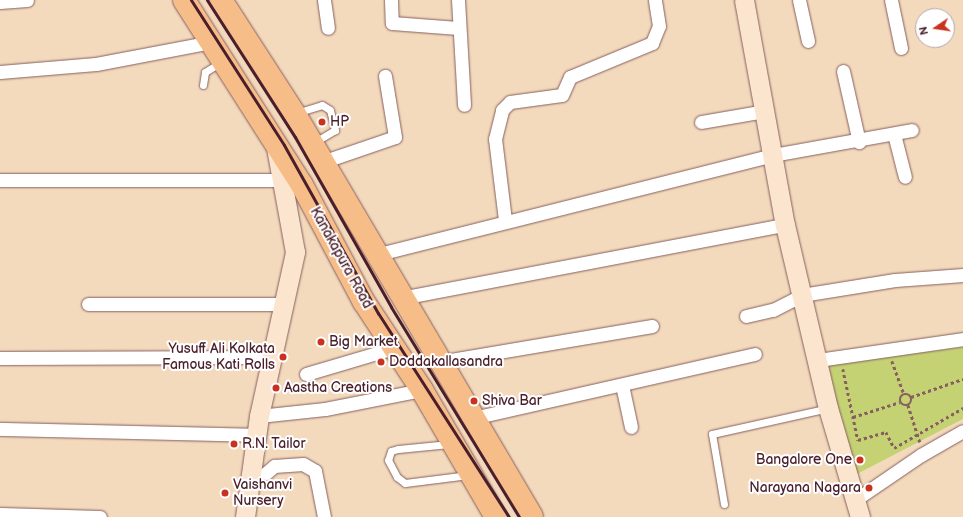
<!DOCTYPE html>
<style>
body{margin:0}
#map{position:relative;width:963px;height:517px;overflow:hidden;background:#f4dabd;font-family:"Balsamiq Sans",sans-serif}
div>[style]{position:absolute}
.green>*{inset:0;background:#c5d274}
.path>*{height:2.5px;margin-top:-1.25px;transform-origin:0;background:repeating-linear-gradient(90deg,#86605e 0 3px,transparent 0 6px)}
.path>.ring{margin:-1.25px;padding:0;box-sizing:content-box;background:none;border:2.5px solid #86605e;border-radius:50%}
.roads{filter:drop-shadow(0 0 1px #86605e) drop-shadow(0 0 1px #86605e)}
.lane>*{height:7px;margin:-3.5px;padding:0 3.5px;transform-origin:3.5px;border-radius:3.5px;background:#fff}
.street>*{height:13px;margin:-6.5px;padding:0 6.5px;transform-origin:6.5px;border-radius:6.5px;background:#fff}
.secondary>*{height:19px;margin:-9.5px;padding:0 9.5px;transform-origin:9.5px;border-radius:9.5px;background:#fce5cf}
.highway>*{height:22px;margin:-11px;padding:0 11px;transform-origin:11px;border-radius:11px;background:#f7bd88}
.rail>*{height:3px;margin:-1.5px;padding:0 1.5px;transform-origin:1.5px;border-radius:1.5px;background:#4a1f2b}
.dots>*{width:11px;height:11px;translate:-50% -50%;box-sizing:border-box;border:2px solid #fff;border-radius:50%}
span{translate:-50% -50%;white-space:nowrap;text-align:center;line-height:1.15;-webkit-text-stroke:4px #fff;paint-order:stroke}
.poi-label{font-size:14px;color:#4a1f2b}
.left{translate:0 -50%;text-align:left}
.right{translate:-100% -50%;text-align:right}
.street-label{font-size:14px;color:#4a1f2b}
.north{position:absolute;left:915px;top:8px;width:40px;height:40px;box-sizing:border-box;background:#fff;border:1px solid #b7a5aa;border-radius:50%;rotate:257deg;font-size:11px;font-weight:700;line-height:16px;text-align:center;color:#4a1f2b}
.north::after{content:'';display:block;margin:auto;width:14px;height:18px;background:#c8321e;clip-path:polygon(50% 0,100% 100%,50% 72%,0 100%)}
</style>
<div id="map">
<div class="green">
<div style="clip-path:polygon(963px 347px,963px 419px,853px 476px,825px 365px)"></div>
</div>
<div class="path">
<div style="left:892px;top:361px;width:35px;rotate:70deg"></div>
<div style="left:843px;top:369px;width:73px;rotate:78.1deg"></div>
<div style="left:858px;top:440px;width:29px;rotate:-16deg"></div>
<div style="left:886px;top:432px;width:18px;rotate:63deg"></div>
<div style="left:894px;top:448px;width:80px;rotate:-30.1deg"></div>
<div class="ring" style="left:900.5px;top:394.5px;width:8.5px;height:8.5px"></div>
<div style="left:911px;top:397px;width:55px;rotate:-19.1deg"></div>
<div style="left:908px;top:405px;width:39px;rotate:72deg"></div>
<div style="left:853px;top:417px;width:49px;rotate:-17.7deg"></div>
</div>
<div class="roads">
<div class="lane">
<div style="left:203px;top:85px;width:13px;rotate:-81deg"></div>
<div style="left:205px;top:72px;width:19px;rotate:-32deg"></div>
<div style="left:296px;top:113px;width:27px;rotate:-17deg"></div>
<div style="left:322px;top:105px;width:9px;rotate:32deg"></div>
<div style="left:330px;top:110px;width:21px;rotate:76deg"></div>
<div style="left:335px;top:130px;width:23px;rotate:149deg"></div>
<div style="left:449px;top:444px;width:51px;rotate:174.4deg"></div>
<div style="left:398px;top:449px;width:7px;rotate:164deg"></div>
<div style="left:391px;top:451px;width:9px;rotate:108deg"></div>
<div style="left:388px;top:460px;width:19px;rotate:62deg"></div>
<div style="left:397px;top:477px;width:10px;rotate:37deg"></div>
<div style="left:405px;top:483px;width:64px;rotate:-7.1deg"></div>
<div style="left:724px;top:504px;width:71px;rotate:-99.7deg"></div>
<div style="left:712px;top:434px;width:119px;rotate:-12.6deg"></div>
</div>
<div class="street">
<div style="left:324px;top:0;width:28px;rotate:82deg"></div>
<div style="left:391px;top:0;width:23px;rotate:88deg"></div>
<div style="left:392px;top:23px;width:66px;rotate:4.3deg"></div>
<div style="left:458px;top:0;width:105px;rotate:86.7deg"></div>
<div style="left:799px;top:0;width:42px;rotate:77.6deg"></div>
<div style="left:891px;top:0;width:49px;rotate:78.2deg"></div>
<div style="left:0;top:2px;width:27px;rotate:-4deg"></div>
<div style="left:843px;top:71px;width:73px;rotate:77.3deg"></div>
<div style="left:0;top:72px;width:96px;rotate:-4.8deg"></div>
<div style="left:96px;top:64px;width:117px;rotate:-10.8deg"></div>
<div style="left:701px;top:122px;width:65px;rotate:-9.8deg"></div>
<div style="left:894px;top:134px;width:44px;rotate:75.7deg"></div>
<div style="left:322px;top:162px;width:77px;rotate:-18.9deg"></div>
<div style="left:395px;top:137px;width:62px;rotate:-99.3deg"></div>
<div style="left:0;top:180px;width:282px"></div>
<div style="left:505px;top:220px;width:82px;rotate:-97deg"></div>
<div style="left:495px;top:139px;width:30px;rotate:-76deg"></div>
<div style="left:502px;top:110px;width:11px;rotate:-45deg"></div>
<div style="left:510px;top:102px;width:52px;rotate:-7.7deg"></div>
<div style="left:562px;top:95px;width:20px;rotate:-66deg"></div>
<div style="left:570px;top:77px;width:89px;rotate:-22.5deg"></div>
<div style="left:652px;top:43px;width:18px;rotate:-68deg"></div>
<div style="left:659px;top:26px;width:26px;rotate:-99deg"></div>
<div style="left:375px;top:255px;width:410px;rotate:-14.1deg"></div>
<div style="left:773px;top:155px;width:141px;rotate:-10.2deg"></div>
<div style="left:401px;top:298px;width:391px;rotate:-10.8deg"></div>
<div style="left:88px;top:304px;width:196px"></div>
<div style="left:746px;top:316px;width:28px;rotate:-13deg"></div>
<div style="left:773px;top:310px;width:33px;rotate:-27deg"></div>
<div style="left:802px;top:295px;width:94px;rotate:-9.2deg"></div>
<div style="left:895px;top:280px;width:68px;rotate:-4.2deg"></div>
<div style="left:0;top:358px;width:271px;rotate:-0.2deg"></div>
<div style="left:818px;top:360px;width:147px;rotate:-8.2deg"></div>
<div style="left:439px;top:362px;width:216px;rotate:-9.6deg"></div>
<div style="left:306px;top:374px;width:92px;rotate:-16.5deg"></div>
<div style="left:622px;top:385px;width:43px;rotate:77.9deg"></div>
<div style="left:259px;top:416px;width:66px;rotate:-6.1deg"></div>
<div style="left:325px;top:409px;width:99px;rotate:-11.1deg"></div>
<div style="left:473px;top:418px;width:289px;rotate:-12.8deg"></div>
<div style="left:0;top:429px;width:255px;rotate:1.3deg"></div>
<div style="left:266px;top:473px;width:11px;rotate:-41deg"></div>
<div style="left:274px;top:466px;width:29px;rotate:-4deg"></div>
<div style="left:303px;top:464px;width:14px;rotate:30deg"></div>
<div style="left:315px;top:471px;width:47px;rotate:78.9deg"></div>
<div style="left:855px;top:500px;width:80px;rotate:-34.3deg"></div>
<div style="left:921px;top:455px;width:48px;rotate:-29.7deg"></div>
<div style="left:0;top:514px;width:100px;rotate:1.7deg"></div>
</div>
<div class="secondary">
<div style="left:744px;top:0;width:229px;rotate:79.7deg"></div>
<div style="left:785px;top:225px;width:188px;rotate:76.8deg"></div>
<div style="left:828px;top:408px;width:114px;rotate:73.6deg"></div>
<div style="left:245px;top:517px;width:102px;rotate:-82.1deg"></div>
<div style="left:259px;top:416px;width:168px;rotate:-77.6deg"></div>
<div style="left:295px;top:252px;width:107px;rotate:-100.3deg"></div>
</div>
<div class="highway">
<div style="left:184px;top:0;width:219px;rotate:57.5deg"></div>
<div style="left:302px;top:185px;width:132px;rotate:62.1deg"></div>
<div style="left:364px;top:302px;width:105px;rotate:56.6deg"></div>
<div style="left:422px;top:390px;width:147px;rotate:59.8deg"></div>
<div style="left:221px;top:0;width:138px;rotate:57.1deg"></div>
<div style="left:296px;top:116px;width:465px;rotate:59.5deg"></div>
</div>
</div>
<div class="rail">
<div style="left:191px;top:0;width:172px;rotate:57.3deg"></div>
<div style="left:284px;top:145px;width:193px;rotate:60.8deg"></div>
<div style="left:378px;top:313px;width:242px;rotate:57.3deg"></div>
<div style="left:207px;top:0;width:163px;rotate:57.3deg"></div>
<div style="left:295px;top:137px;width:195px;rotate:60.5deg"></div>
<div style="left:391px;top:307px;width:246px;rotate:58.6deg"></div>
</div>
<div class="dots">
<div style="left:322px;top:122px;background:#c8321e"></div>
<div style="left:321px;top:342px;background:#c8321e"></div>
<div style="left:283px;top:357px;background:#c8321e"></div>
<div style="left:381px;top:362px;background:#c8321e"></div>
<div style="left:276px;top:388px;background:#c8321e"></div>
<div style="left:474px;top:401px;background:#c8321e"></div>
<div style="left:234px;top:444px;background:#c8321e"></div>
<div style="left:860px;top:460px;background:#c8321e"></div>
<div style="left:869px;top:488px;background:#c8321e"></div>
<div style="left:225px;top:493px;background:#c8321e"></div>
</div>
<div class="poi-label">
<span class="left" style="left:330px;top:122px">HP</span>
<span class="left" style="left:329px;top:342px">Big Market</span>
<span class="right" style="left:275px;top:357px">Yusuff Ali Kolkata<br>Famous Kati Rolls</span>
<span class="left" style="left:389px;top:362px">Doddakallasandra</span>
<span class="left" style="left:284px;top:388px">Aastha Creations</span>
<span class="left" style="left:482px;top:401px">Shiva Bar</span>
<span class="left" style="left:242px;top:444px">R.N. Tailor</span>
<span class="right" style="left:852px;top:460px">Bangalore One</span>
<span class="left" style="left:233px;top:493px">Vaishanvi<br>Nursery</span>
<span class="right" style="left:861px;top:488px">Narayana Nagara</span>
</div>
<div class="street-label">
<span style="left:341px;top:258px;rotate:61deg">Kanakapura Road</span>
</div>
<div class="north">N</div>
</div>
